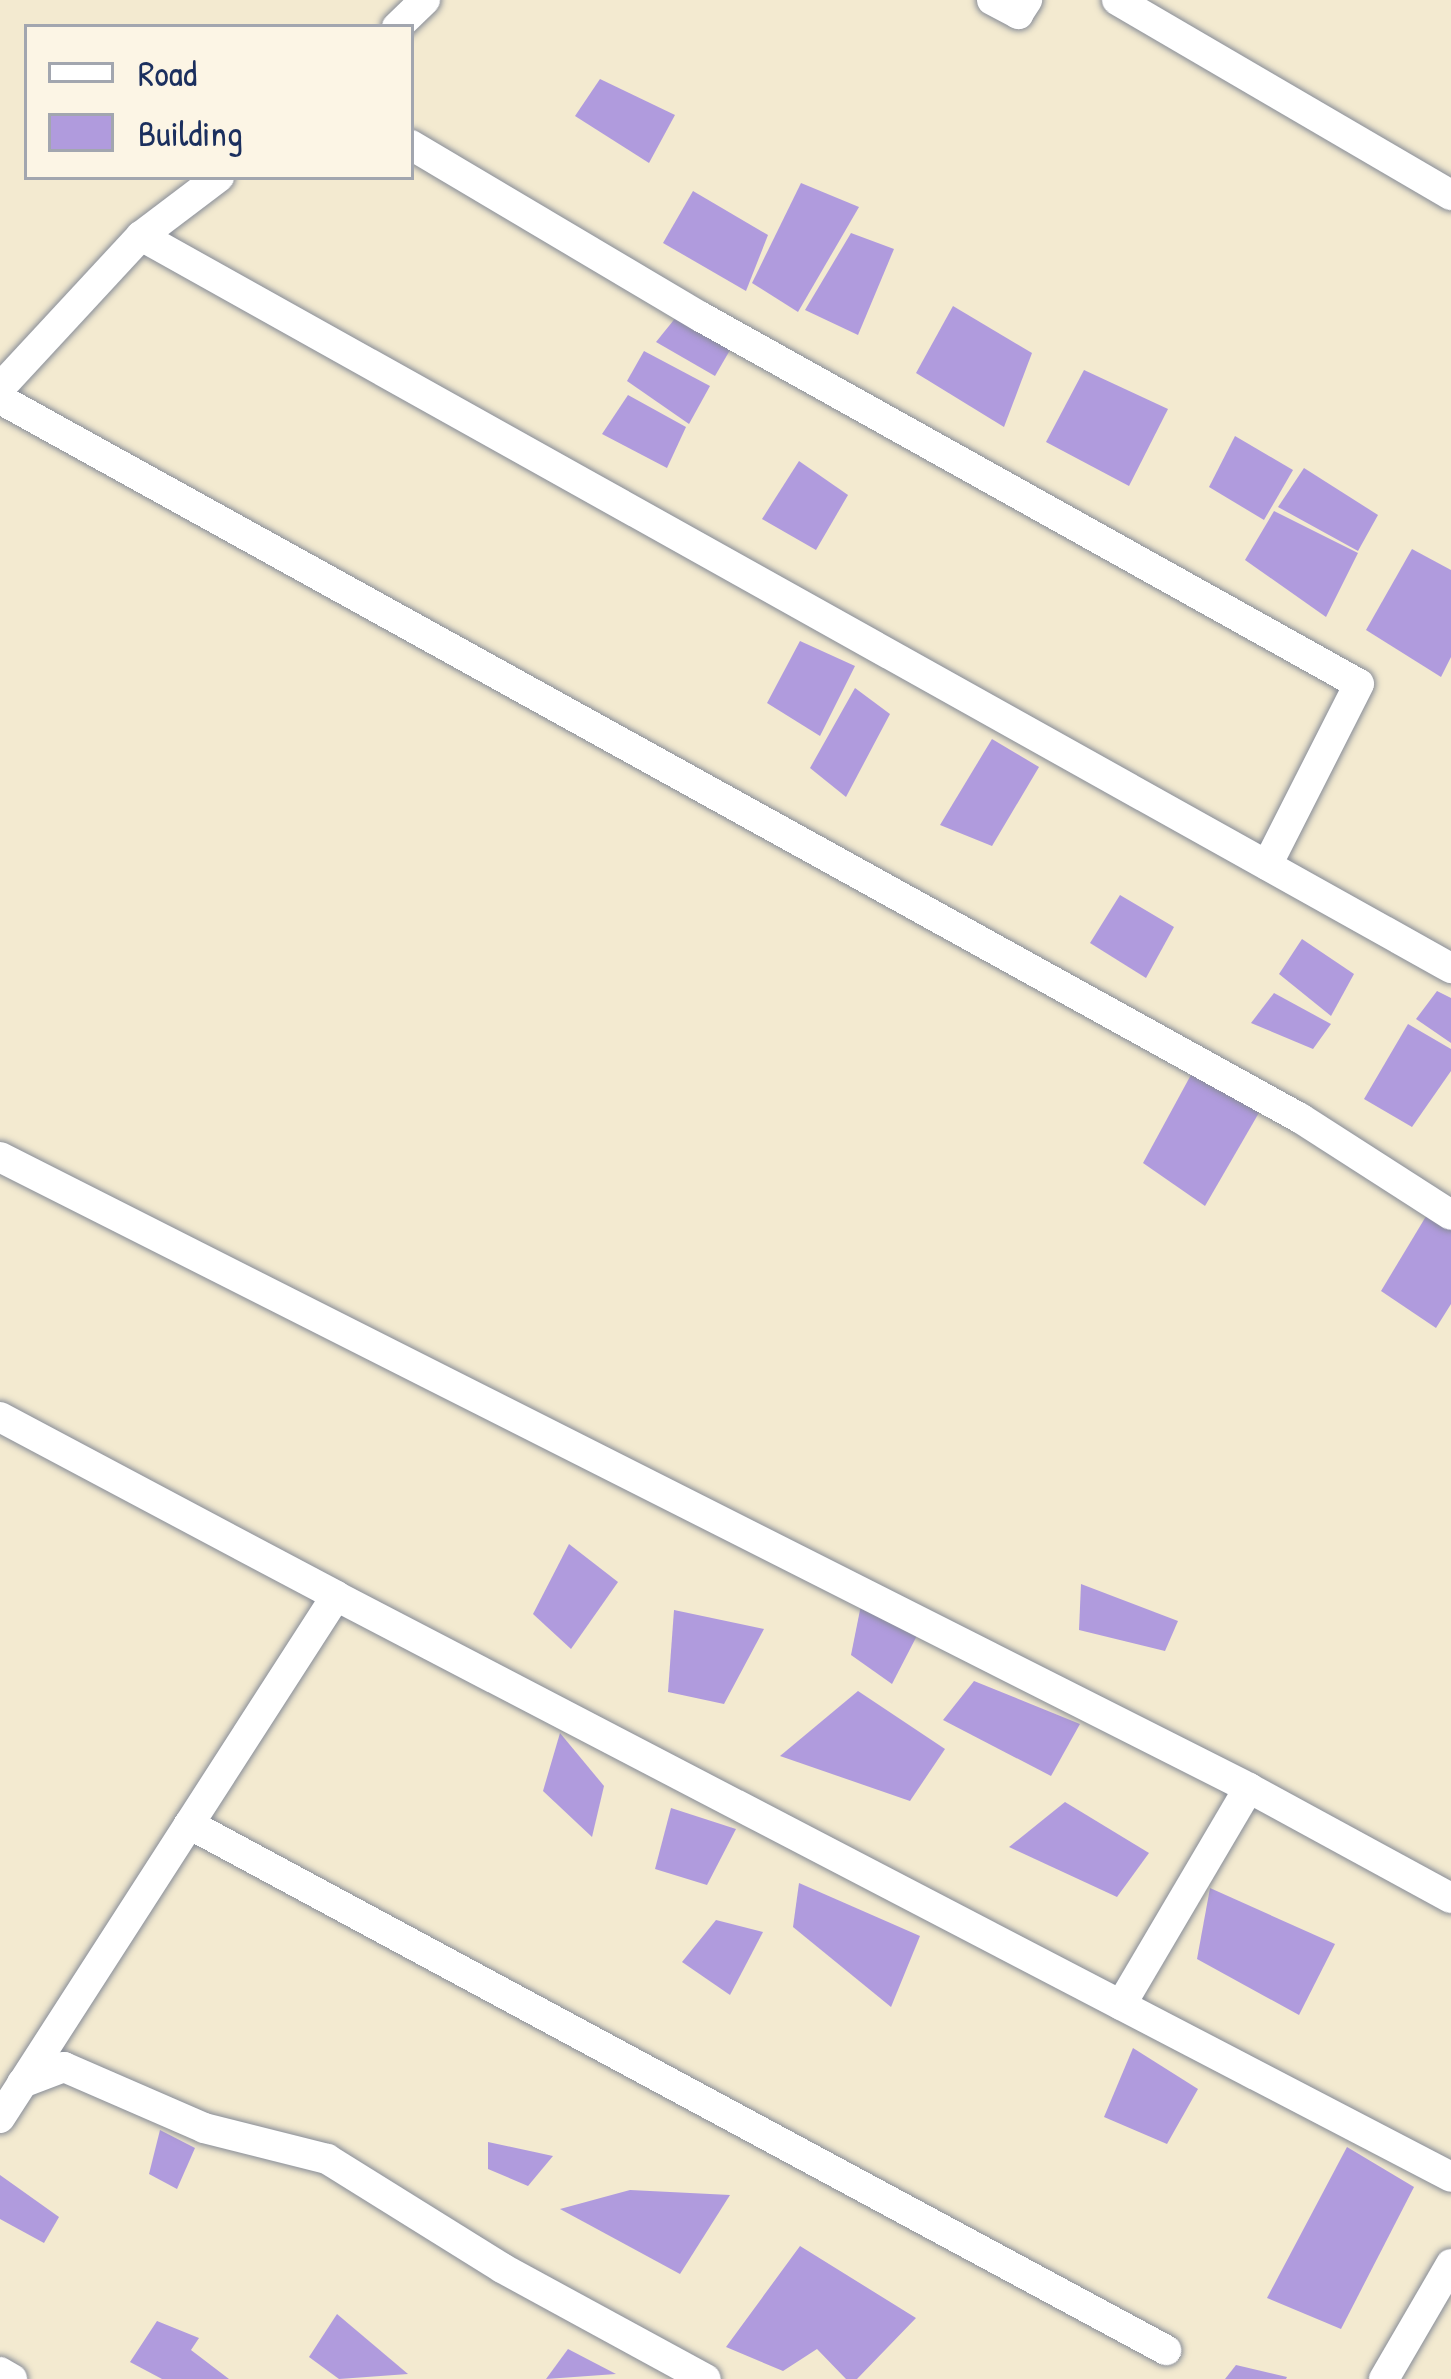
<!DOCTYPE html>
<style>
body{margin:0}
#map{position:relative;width:1451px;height:2379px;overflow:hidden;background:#f3ead0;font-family:"Patrick Hand",sans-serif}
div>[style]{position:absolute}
.building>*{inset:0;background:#b09bdd}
.roads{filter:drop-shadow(0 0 3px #878c97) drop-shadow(0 0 3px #878c97)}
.minor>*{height:30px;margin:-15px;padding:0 15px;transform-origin:15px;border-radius:15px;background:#fff}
span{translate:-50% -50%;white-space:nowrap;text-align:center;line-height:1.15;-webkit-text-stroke:9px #fcf5e5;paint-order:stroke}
.legend{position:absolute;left:24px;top:24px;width:390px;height:156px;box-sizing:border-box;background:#fcf5e5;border:3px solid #a2a6af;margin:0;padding:15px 21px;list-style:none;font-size:36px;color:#1b2f5e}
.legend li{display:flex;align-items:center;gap:24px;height:60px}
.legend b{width:60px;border:3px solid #a2a6af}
</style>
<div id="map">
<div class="building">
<div style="clip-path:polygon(600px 79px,675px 115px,649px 163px,575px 116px)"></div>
<div style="clip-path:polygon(801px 183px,859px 207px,798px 312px,752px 283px)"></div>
<div style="clip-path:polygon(693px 191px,768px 235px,746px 291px,663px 243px)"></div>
<div style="clip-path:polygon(851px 233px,894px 249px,858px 335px,805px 310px)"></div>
<div style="clip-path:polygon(953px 306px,1032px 353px,1004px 427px,916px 373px)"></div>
<div style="clip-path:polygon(677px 316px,737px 338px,715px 376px,656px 342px)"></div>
<div style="clip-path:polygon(644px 351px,710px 386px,689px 424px,627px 381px)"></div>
<div style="clip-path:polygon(1084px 370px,1168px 409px,1129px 486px,1046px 442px)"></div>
<div style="clip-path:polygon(628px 395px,686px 427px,667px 468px,602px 434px)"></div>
<div style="clip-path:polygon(1235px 436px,1293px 470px,1264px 520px,1209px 487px)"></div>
<div style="clip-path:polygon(799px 461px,848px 495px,816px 550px,762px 519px)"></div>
<div style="clip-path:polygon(1304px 468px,1378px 515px,1358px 551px,1278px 507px)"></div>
<div style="clip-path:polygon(1274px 511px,1358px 553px,1326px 617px,1245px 560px)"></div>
<div style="clip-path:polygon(1412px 549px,1451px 570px,1451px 657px,1441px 677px,1366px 630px)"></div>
<div style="clip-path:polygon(800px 641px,855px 666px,820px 736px,767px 703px)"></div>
<div style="clip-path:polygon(855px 688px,890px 714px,846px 797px,810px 768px)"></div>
<div style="clip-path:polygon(992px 739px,1039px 767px,992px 846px,940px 825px)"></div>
<div style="clip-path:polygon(1120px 895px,1174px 927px,1146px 978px,1090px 943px)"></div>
<div style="clip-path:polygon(1302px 939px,1354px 974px,1331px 1016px,1279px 974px)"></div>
<div style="clip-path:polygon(1437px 991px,1451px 998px,1451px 1043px,1416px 1019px)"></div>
<div style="clip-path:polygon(1274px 993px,1331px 1024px,1313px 1049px,1251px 1023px)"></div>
<div style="clip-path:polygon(1408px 1024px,1451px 1049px,1451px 1071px,1412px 1127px,1364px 1099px)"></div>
<div style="clip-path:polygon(1192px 1073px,1260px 1111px,1205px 1206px,1143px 1163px)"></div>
<div style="clip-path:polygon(1428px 1213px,1451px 1226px,1451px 1304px,1436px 1328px,1381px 1291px)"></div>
<div style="clip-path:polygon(569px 1544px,618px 1582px,571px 1649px,533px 1614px)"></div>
<div style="clip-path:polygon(1081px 1584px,1178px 1621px,1165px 1651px,1079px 1630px)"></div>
<div style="clip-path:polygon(861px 1605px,923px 1624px,892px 1684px,851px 1655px)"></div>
<div style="clip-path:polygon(674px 1610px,764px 1629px,724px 1704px,668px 1692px)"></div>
<div style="clip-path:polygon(974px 1681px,1080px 1724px,1051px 1776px,943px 1720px)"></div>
<div style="clip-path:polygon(858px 1691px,945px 1749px,910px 1801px,780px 1756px)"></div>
<div style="clip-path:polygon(560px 1733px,604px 1786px,592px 1837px,543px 1791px)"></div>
<div style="clip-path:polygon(1065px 1802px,1149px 1853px,1117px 1897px,1009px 1847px)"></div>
<div style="clip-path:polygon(671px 1808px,736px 1829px,707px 1885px,655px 1869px)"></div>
<div style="clip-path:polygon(799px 1883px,920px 1936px,891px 2007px,793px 1927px)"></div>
<div style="clip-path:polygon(1210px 1888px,1335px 1944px,1299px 2015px,1197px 1959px)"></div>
<div style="clip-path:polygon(716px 1920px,763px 1932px,730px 1995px,682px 1962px)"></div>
<div style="clip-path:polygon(1133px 2048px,1198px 2089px,1167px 2144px,1104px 2117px)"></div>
<div style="clip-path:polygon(160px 2130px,195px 2148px,177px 2189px,149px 2174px)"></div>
<div style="clip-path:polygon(488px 2142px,553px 2156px,528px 2186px,488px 2169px)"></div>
<div style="clip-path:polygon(1347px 2147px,1414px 2187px,1341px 2329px,1267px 2298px)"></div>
<div style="clip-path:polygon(0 2175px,59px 2217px,44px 2243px,0 2219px)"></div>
<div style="clip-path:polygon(630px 2190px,730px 2195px,680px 2274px,560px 2209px)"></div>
<div style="clip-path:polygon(800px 2246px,916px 2318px,857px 2379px,846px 2379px,817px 2349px,783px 2371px,726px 2347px)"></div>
<div style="clip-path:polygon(337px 2314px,408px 2374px,339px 2379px,309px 2357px)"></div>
<div style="clip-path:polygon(157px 2321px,199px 2338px,191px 2350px,229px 2379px,162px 2379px,130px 2362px)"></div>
<div style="clip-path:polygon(568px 2349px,616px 2374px,546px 2379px)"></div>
<div style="clip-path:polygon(1236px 2365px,1287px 2377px,1286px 2379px,1225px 2379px)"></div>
</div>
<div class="roads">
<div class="minor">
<div style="left:992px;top:0;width:30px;rotate:28deg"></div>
<div style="left:1018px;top:14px;width:17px;rotate:-57deg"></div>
<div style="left:1117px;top:0;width:387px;rotate:30.3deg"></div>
<div style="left:397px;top:27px;width:39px;rotate:-44deg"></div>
<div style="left:411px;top:145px;width:337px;rotate:30.7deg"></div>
<div style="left:701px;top:317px;width:753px;rotate:29.15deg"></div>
<div style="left:1359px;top:684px;width:203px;rotate:116.9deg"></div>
<div style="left:141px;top:236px;width:1501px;rotate:29.2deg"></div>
<div style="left:0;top:388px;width:207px;rotate:-47.2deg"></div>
<div style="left:141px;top:236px;width:98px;rotate:-37.1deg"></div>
<div style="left:0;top:399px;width:1486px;rotate:28.95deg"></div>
<div style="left:1300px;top:1118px;width:179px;rotate:32.7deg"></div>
<div style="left:0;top:1157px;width:1399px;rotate:26.8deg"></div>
<div style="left:0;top:1417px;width:381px;rotate:28deg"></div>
<div style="left:189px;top:1824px;width:1110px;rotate:28.3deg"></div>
<div style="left:1121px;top:2005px;width:252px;rotate:-59.5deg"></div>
<div style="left:1249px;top:1788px;width:230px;rotate:28.6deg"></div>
<div style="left:22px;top:2083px;width:45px;rotate:-20.9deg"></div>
<div style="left:64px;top:2067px;width:153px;rotate:23.5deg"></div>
<div style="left:204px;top:2128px;width:127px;rotate:14.1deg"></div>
<div style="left:327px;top:2159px;width:206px;rotate:31.9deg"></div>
<div style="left:502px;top:2268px;width:232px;rotate:28.6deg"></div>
<div style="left:0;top:2118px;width:621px;rotate:-57.23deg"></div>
<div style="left:336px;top:1596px;width:1257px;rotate:27.52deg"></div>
<div style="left:0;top:2372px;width:14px;rotate:30deg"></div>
<div style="left:1384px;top:2379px;width:133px;rotate:-59.8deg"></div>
</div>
</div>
<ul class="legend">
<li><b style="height:15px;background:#fff"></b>Road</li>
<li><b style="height:33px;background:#b09bdd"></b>Building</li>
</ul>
</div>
